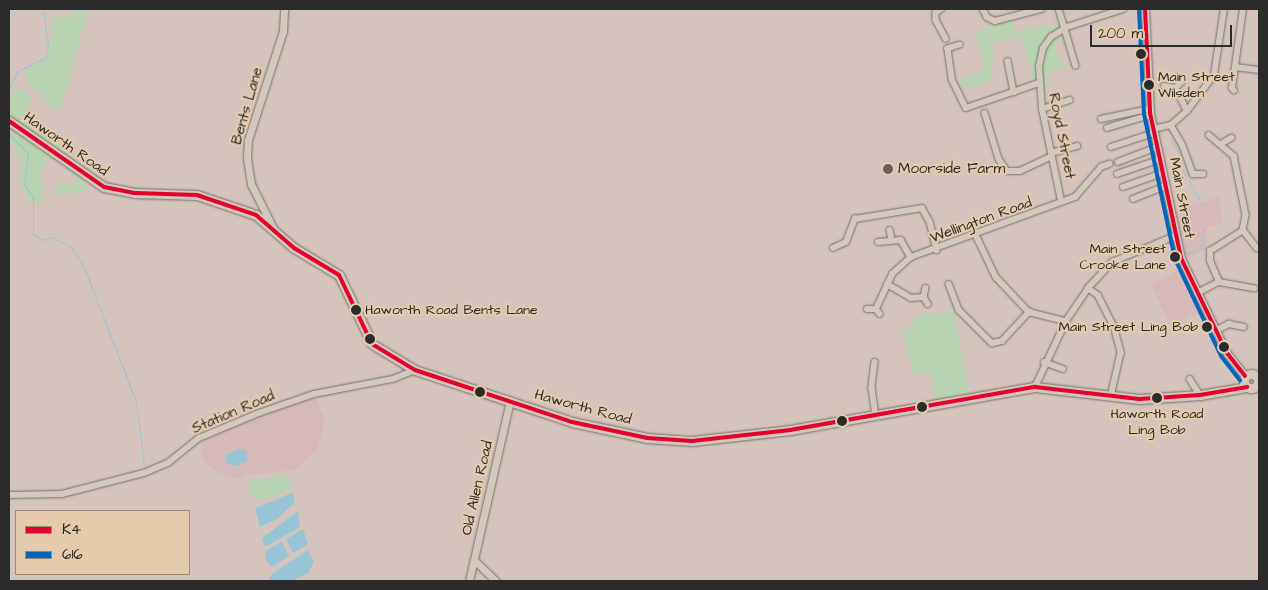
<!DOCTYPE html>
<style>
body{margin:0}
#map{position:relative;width:1268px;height:590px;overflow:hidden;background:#d5c4be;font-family:"Architects Daughter",sans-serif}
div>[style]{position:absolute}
.built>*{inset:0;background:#d5bab9}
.green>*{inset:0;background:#b8d3b2}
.water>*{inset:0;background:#98c5d5}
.stream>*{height:1px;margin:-0.5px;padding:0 0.5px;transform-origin:0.5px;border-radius:0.5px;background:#98c5d5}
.roads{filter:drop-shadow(0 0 1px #78706d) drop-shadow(0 0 1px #78706d)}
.minor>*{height:5.5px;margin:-2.75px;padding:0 2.75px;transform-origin:2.75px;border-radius:2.75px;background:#d2c8be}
.tertiary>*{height:7px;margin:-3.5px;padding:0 3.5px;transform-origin:3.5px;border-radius:3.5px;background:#d2c8be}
.secondary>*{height:9px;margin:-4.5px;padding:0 4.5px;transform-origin:4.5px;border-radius:4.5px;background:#d2c8be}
.secondary>.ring{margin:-4.5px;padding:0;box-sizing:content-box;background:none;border:9px solid #d2c8be;border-radius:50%}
.bus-1>*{height:4px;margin:-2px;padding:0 2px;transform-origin:2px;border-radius:2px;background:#e4002b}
.bus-2>*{height:4px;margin:-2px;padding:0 2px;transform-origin:2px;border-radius:2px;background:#0065bd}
.dots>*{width:14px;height:14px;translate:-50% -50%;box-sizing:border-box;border:2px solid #e4cbac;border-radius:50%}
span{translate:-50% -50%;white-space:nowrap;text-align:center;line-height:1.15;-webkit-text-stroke:4px #e4cbac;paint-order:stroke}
.bus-label{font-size:14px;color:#2b2b2b}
.left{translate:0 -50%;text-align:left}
.right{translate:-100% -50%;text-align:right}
.street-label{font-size:15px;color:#2b2b2b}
.poi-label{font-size:15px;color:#2b2b2b}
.frame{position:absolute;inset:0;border:10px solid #2b2b2b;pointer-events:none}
.legend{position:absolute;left:15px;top:510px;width:175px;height:65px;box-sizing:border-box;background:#e4cbac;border:1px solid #9a8b78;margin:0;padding:6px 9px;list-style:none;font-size:15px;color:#2b2b2b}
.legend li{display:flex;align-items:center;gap:10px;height:25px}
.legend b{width:25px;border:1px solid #9a8b78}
.scale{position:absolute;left:1090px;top:25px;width:142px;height:22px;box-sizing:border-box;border:2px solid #2b2b2b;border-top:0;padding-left:6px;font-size:15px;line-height:18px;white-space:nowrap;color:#2b2b2b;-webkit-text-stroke:4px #e4cbac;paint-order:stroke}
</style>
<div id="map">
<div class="built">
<div style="clip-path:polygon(1220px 197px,1222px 223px,1207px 228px,1207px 249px,1187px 259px,1174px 210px)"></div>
<div style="clip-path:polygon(1179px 265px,1202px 311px,1170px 326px,1151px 284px,1178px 271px)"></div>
<div style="clip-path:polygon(314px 396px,325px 418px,318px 449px,295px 470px,248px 475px,240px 479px,217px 472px,204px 462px,201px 452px,203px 440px,208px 435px)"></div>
</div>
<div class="green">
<div style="clip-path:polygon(75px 9px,88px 9px,60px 111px,42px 100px,40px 89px,31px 89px,24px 72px,48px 58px,53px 16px,72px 18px)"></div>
<div style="clip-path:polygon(1012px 21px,1014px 31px,1062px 23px,1064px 39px,1055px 42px,1060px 63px,1068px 62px,1068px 65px,1046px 74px,1049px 87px,1043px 90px,1043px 80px,1034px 83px,1022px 37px,992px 43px,994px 58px,989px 59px,993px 80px,963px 89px,959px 80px,984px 71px,976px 31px)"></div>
<div style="clip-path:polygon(24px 89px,32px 100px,23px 118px,67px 151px,67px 157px,9px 114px,9px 99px,14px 91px)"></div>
<div style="clip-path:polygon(9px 124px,55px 155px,43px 165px,40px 173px,45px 190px,41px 203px,30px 201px,20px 185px,21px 157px,15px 152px,16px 146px,9px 142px)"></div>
<div style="clip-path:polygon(67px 164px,86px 184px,87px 189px,83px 192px,54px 194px,59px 182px,73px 185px,77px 180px,65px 167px)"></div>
<div style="clip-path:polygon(953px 310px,970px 396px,935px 403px,930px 372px,913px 374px,903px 330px,914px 327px,913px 318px)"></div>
<div style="clip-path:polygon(288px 476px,291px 490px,260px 500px,253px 499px,250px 480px)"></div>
</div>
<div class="water">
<div style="clip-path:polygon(239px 449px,247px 451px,247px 461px,237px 466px,226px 463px,225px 456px)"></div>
<div style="clip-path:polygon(292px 493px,295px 502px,277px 519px,260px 527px,255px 508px)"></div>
<div style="clip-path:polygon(298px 511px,300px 527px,265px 547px,262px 538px)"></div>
<div style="clip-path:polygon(303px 529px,308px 544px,293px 553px,286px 539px)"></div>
<div style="clip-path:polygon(282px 542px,289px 556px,272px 567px,266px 560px,265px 551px)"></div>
<div style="clip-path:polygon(308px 550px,314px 563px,308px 573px,292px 581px,268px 581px,272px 574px)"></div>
</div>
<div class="stream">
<div style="left:9px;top:87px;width:18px;rotate:-61deg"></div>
<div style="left:18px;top:71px;width:30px;rotate:-26deg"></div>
<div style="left:45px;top:58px;width:12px;rotate:-76deg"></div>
<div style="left:48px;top:46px;width:37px;rotate:-98deg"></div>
<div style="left:9px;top:134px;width:27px;rotate:45deg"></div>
<div style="left:28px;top:153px;width:31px;rotate:97deg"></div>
<div style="left:24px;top:184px;width:17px;rotate:57deg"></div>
<div style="left:33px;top:198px;width:36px;rotate:90deg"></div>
<div style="left:33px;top:234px;width:12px;rotate:31deg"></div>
<div style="left:43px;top:240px;width:9px;rotate:-21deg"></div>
<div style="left:51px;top:237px;width:21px;rotate:25deg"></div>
<div style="left:70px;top:246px;width:25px;rotate:56deg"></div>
<div style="left:84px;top:267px;width:145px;rotate:68.9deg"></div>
<div style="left:136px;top:402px;width:64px;rotate:82.8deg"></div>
<div style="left:1171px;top:140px;width:17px;rotate:57deg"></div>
<div style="left:1180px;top:154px;width:11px;rotate:90deg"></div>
<div style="left:1180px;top:165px;width:13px;rotate:63deg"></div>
<div style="left:1189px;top:181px;width:25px;rotate:61deg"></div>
<div style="left:1186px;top:254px;width:16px;rotate:-22deg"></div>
<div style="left:1201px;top:248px;width:20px;rotate:-84deg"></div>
</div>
<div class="roads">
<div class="minor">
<div style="left:942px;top:9px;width:7px;rotate:146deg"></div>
<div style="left:936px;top:13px;width:7px;rotate:90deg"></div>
<div style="left:936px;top:20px;width:21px;rotate:62deg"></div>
<div style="left:983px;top:9px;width:9px;rotate:63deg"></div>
<div style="left:987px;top:17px;width:9px;rotate:27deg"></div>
<div style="left:995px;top:21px;width:48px;rotate:-14.6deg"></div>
<div style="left:1059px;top:9px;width:59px;rotate:73.4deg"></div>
<div style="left:960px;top:45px;width:13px;rotate:162deg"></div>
<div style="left:948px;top:49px;width:30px;rotate:82deg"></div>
<div style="left:952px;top:79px;width:32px;rotate:64deg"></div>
<div style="left:966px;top:108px;width:77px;rotate:-18.9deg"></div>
<div style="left:1008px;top:61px;width:32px;rotate:79deg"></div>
<div style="left:1235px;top:67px;width:24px;rotate:7deg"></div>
<div style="left:1182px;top:82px;width:8px;rotate:135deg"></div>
<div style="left:1176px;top:88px;width:25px;rotate:64deg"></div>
<div style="left:1164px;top:86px;width:12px;rotate:9deg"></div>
<div style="left:1234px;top:91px;width:4px;rotate:-124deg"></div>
<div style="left:1232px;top:88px;width:80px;rotate:-82.1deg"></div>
<div style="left:1042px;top:109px;width:29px;rotate:-18deg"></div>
<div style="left:985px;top:113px;width:48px;rotate:73.1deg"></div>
<div style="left:999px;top:159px;width:14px;rotate:56deg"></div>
<div style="left:1007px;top:171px;width:13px"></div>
<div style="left:1020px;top:171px;width:35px;rotate:-25deg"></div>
<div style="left:1101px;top:119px;width:49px;rotate:-11.8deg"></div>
<div style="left:1171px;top:125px;width:24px;rotate:60deg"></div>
<div style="left:1183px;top:146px;width:30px;rotate:70deg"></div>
<div style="left:1193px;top:174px;width:10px"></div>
<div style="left:1107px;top:128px;width:45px;rotate:-16.8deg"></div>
<div style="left:1153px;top:129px;width:18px;rotate:-13deg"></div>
<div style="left:1171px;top:125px;width:21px;rotate:-41deg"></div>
<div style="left:1187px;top:111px;width:45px;rotate:-53.1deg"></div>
<div style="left:1214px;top:75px;width:67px;rotate:-81.4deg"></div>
<div style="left:1209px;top:135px;width:33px;rotate:40deg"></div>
<div style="left:1234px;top:156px;width:60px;rotate:78.5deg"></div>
<div style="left:1246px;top:215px;width:15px;rotate:101deg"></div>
<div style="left:1221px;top:144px;width:12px;rotate:-31deg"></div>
<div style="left:1111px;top:147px;width:45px;rotate:-18deg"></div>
<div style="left:1051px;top:153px;width:27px;rotate:-15deg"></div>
<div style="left:1118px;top:162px;width:42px;rotate:-21deg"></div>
<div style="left:1117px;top:174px;width:46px;rotate:-18.8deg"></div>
<div style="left:1123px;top:187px;width:42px;rotate:-19.3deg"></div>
<div style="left:1133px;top:199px;width:35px;rotate:-22deg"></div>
<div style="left:1061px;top:201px;width:94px;rotate:-101.7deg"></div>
<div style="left:1042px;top:109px;width:43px;rotate:-94deg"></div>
<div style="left:1039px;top:66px;width:18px;rotate:-77deg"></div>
<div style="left:1043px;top:48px;width:14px;rotate:-54deg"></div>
<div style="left:1051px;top:37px;width:19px;rotate:-32deg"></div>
<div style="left:1067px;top:27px;width:59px;rotate:-17.8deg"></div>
<div style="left:890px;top:230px;width:10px;rotate:79deg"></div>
<div style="left:976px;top:235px;width:47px;rotate:64.5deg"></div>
<div style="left:996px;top:277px;width:48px;rotate:46.7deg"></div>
<div style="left:1029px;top:312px;width:38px;rotate:14deg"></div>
<div style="left:878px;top:242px;width:23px;rotate:-5deg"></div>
<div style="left:901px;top:240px;width:20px;rotate:60deg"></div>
<div style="left:833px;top:248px;width:14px;rotate:-25deg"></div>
<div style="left:846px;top:242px;width:25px;rotate:-69deg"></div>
<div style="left:855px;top:219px;width:68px;rotate:-9.3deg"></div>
<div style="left:922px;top:208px;width:16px;rotate:60deg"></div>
<div style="left:930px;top:222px;width:29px;rotate:76deg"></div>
<div style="left:1219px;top:282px;width:23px;rotate:-113deg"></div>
<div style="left:1210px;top:261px;width:10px;rotate:-90deg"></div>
<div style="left:1210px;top:251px;width:39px;rotate:-32deg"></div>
<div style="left:1243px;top:230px;width:23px;rotate:52deg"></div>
<div style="left:887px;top:284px;width:28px;rotate:30deg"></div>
<div style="left:911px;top:298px;width:13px;rotate:-4deg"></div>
<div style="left:949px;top:284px;width:28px;rotate:69deg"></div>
<div style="left:959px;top:310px;width:47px;rotate:45deg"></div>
<div style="left:992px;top:343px;width:10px;rotate:-11deg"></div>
<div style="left:1002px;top:341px;width:40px;rotate:-47deg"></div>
<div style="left:926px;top:288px;width:9px;rotate:103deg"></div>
<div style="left:924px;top:297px;width:8px;rotate:60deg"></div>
<div style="left:1088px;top:288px;width:12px;rotate:35deg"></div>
<div style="left:1098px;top:295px;width:35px;rotate:63deg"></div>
<div style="left:1114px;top:326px;width:28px;rotate:75deg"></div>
<div style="left:1121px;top:353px;width:45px;rotate:102.8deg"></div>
<div style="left:1197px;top:293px;width:25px;rotate:-27deg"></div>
<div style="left:1219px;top:282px;width:36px;rotate:10deg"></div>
<div style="left:867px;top:309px;width:9px"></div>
<div style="left:876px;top:309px;width:6px;rotate:51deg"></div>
<div style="left:876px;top:309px;width:38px;rotate:-65deg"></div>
<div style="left:892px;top:274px;width:25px;rotate:-42deg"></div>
<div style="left:911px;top:257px;width:175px;rotate:-20.1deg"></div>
<div style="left:1075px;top:197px;width:40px;rotate:-49deg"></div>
<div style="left:1101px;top:167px;width:9px;rotate:-21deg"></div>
<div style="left:1215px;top:331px;width:16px;rotate:-27deg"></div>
<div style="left:1229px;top:324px;width:15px;rotate:11deg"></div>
<div style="left:875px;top:362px;width:26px;rotate:97deg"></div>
<div style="left:872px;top:388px;width:28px;rotate:82deg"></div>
<div style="left:1044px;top:362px;width:20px;rotate:20deg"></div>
<div style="left:1257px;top:378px;width:3px;rotate:-45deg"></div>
<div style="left:1190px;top:379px;width:19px;rotate:58deg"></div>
<div style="left:1035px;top:387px;width:73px;rotate:-64.8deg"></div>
<div style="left:1066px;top:321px;width:40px;rotate:-56deg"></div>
<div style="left:1088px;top:288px;width:35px;rotate:-47deg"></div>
<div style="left:1112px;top:262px;width:68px;rotate:-22.4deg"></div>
<div style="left:9px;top:495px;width:53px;rotate:-1.1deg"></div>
<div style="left:62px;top:494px;width:85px;rotate:-14.4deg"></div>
<div style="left:144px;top:473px;width:26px;rotate:-23deg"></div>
<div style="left:168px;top:463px;width:40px;rotate:-39deg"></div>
<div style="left:199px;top:438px;width:65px;rotate:-22.6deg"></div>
<div style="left:259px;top:413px;width:58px;rotate:-19.1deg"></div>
<div style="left:314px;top:394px;width:80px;rotate:-10.8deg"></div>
<div style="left:393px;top:379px;width:24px;rotate:-22deg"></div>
</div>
<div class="tertiary">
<div style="left:1145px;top:9px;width:104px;rotate:87.2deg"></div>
<div style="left:1150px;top:113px;width:148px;rotate:77.9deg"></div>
<div style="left:1181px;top:258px;width:106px;rotate:64.2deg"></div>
<div style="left:1227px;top:353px;width:29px;rotate:52deg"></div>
<div style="left:273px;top:228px;width:49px;rotate:-116.6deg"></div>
<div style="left:251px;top:184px;width:26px;rotate:-99deg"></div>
<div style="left:247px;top:158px;width:18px;rotate:-87deg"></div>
<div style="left:248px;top:140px;width:114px;rotate:-72.2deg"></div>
<div style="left:283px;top:31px;width:22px;rotate:-87deg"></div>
<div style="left:474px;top:560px;width:30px;rotate:44deg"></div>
<div style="left:469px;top:581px;width:185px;rotate:-77.2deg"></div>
</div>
<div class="secondary">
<div style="left:9px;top:121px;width:116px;rotate:34.8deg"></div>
<div style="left:104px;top:187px;width:31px;rotate:11deg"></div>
<div style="left:134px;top:193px;width:63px;rotate:1.8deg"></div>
<div style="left:197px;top:195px;width:62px;rotate:18.7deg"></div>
<div style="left:256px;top:215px;width:50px;rotate:41deg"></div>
<div style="left:294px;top:248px;width:52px;rotate:31deg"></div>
<div style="left:339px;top:275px;width:76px;rotate:64.4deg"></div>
<div style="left:372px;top:344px;width:50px;rotate:31.2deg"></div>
<div style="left:415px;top:370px;width:165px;rotate:18.3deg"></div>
<div style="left:572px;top:422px;width:77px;rotate:12deg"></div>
<div style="left:647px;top:438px;width:45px;rotate:3.8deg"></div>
<div style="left:692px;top:441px;width:99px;rotate:-6.4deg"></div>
<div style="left:790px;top:430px;width:249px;rotate:-10deg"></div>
<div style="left:1035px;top:387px;width:105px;rotate:6.6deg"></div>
<div style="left:1139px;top:399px;width:61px;rotate:-3.8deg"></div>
<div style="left:1200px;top:395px;width:48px;rotate:-9.7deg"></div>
<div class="ring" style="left:1244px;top:374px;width:5px;height:5px"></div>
</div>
</div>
<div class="bus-1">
<div style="left:1145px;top:9px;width:104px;rotate:87.2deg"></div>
<div style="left:1150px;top:113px;width:148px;rotate:77.9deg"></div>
<div style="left:1181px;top:258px;width:106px;rotate:64.2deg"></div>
<div style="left:1227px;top:353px;width:29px;rotate:52deg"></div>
<div style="left:9px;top:121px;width:116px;rotate:34.8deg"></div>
<div style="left:104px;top:187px;width:31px;rotate:11deg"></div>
<div style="left:134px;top:193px;width:63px;rotate:1.8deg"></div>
<div style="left:197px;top:195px;width:62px;rotate:18.7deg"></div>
<div style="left:256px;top:215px;width:50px;rotate:41deg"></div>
<div style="left:294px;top:248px;width:52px;rotate:31deg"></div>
<div style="left:339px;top:275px;width:76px;rotate:64.4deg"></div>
<div style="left:372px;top:344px;width:50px;rotate:31.2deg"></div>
<div style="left:415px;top:370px;width:165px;rotate:18.3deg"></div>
<div style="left:572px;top:422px;width:77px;rotate:12deg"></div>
<div style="left:647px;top:438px;width:45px;rotate:3.8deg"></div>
<div style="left:692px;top:441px;width:99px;rotate:-6.4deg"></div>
<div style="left:790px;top:430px;width:249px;rotate:-10deg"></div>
<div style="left:1035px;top:387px;width:105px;rotate:6.6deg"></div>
<div style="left:1139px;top:399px;width:61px;rotate:-3.8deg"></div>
<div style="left:1200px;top:395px;width:48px;rotate:-9.7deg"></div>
</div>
<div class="bus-2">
<div style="left:1139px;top:9px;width:105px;rotate:87.3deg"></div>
<div style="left:1144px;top:114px;width:148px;rotate:77.9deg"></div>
<div style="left:1175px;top:259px;width:107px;rotate:64.6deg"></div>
<div style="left:1221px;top:356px;width:31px;rotate:52deg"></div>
</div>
<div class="dots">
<div style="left:1141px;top:54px;background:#2b2b2b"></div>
<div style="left:1149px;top:85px;background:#2b2b2b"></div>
<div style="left:888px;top:169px;background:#66615e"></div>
<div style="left:1175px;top:257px;background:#2b2b2b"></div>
<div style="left:356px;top:310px;background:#2b2b2b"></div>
<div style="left:1207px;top:327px;background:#2b2b2b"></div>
<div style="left:370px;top:339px;background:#2b2b2b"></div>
<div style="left:1224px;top:347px;background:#2b2b2b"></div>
<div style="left:480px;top:392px;background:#2b2b2b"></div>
<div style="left:1157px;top:398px;background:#2b2b2b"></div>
<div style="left:922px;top:407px;background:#2b2b2b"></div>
<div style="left:842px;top:421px;background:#2b2b2b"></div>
</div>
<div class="bus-label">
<span class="left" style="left:1158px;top:85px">Main Street<br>Wilsden</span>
<span class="right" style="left:1166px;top:257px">Main Street<br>Crooke Lane</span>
<span class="left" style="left:365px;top:310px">Haworth Road Bents Lane</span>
<span class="right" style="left:1198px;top:327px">Main Street Ling Bob</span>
<span style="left:1157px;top:422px">Haworth Road<br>Ling Bob</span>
</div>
<div class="street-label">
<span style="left:247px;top:106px;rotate:-74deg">Bents Lane</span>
<span style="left:1062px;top:136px;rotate:79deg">Royd Street</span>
<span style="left:66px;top:144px;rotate:35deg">Haworth Road</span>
<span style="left:1182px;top:198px;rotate:79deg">Main Street</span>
<span style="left:981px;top:220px;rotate:-20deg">Wellington Road</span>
<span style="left:583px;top:407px;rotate:15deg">Haworth Road</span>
<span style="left:233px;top:412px;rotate:-23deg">Station Road</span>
<span style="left:477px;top:488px;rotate:-77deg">Old Allen Road</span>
</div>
<div class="poi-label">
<span class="left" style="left:898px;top:169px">Moorside Farm</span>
</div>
<div class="frame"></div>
<ul class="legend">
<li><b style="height:6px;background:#e4002b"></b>K4</li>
<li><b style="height:6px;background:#0065bd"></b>616</li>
</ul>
<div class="scale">200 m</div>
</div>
